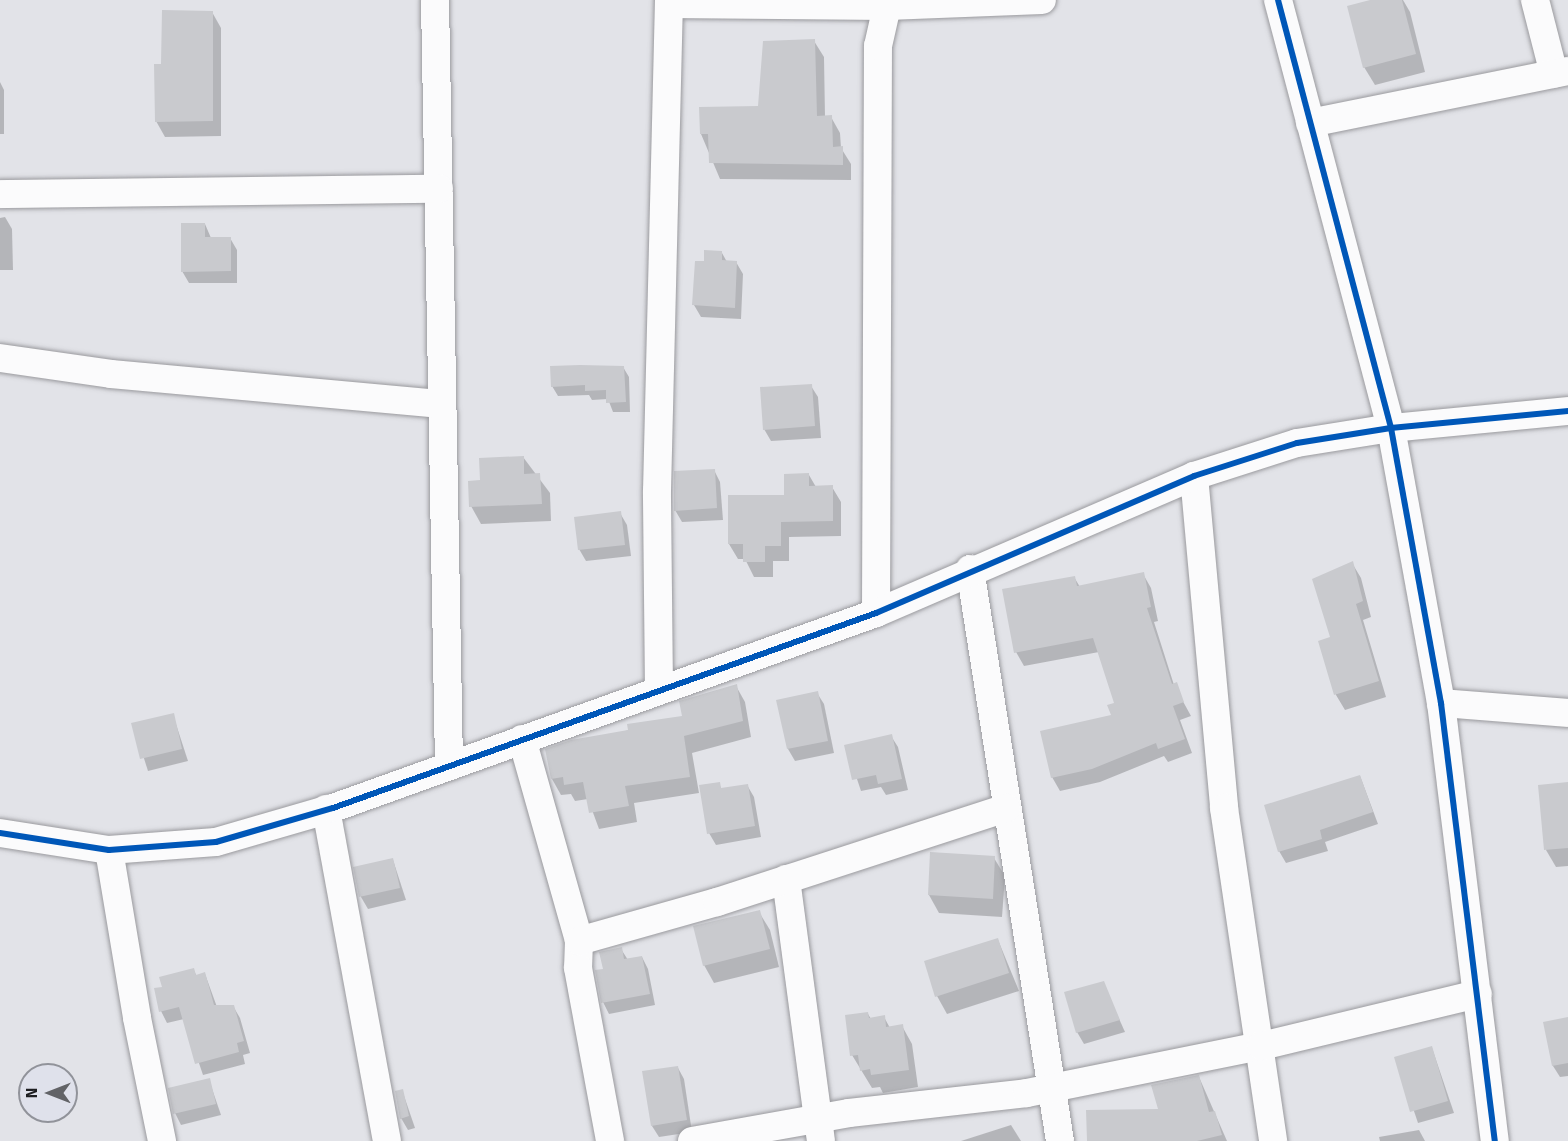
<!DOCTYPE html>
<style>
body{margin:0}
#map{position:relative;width:1568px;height:1141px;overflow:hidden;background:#e2e3e8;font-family:"Fira Sans",sans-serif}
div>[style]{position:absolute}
.shadow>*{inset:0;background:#0003}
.building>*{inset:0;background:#c9cace}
.roads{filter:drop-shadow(0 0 2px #9a9a9e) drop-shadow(0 0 2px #9a9a9e)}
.minor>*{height:28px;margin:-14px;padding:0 14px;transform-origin:14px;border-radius:14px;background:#fbfbfc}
.cycleway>*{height:6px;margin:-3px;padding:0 3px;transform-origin:3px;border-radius:3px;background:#0057b8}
span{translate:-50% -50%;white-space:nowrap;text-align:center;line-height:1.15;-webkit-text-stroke:6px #dfe1eb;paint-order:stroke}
.north{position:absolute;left:18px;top:1063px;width:60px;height:60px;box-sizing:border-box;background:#dfe1eb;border:2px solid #91939a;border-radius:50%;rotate:270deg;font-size:16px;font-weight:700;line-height:24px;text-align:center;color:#1d1e21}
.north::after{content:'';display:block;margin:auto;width:21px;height:27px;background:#626367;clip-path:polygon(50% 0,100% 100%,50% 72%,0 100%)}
</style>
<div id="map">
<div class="shadow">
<div style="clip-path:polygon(1377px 0,1403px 0,1410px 12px,1425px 72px,1375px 85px,1364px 67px)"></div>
<div style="clip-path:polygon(212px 12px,221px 28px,221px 136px,165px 137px,156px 121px,163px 65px)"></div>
<div style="clip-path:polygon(814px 41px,824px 57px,825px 117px,831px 117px,840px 133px,841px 148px,851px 164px,851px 180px,720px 179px,701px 134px,759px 107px)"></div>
<div style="clip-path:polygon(0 82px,4px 90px,4px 134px,0 134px)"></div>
<div style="clip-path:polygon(5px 217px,12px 229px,13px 270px,0 270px,0 218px)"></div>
<div style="clip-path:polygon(205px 224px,211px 238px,230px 238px,237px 250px,237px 283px,189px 283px,182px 271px)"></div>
<div style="clip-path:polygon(722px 253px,727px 262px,736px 262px,743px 274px,741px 319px,701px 317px,694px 305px,705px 263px)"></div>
<div style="clip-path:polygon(623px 367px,629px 377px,630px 412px,613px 412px,608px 399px,592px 400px,589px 395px,558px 396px,552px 386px)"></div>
<div style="clip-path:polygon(811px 386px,818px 397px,821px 438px,771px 441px,764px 429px)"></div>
<div style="clip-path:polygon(523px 457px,550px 493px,551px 521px,481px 524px,471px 506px,481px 482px)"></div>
<div style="clip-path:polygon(714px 470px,720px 482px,723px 520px,682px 522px,675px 510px)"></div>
<div style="clip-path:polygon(809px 475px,816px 487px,832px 487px,841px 502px,841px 536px,789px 537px,789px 561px,773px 561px,773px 577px,754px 577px,745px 559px,738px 559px,729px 544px)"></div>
<div style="clip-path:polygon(620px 513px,627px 525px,631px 556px,586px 561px,579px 549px)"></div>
<div style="clip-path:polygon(1352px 563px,1361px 578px,1371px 617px,1363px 620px,1386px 697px,1345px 710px,1336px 695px,1320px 642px,1332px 638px)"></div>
<div style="clip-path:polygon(1143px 574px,1151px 588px,1158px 621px,1154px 622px,1174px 685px,1191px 716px,1180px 720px,1192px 753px,1168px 762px,1164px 756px,1100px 782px,1060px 791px,1052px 777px,1113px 716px,1116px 704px,1099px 652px,1024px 666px,1016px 652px,1074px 577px,1080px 587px)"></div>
<div style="clip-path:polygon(736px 686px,745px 702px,751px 737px,692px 753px,699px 793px,634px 803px,637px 822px,599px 829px,588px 799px,575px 801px,571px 794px,561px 795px,552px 779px,547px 750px,683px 717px)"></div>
<div style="clip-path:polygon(817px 693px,824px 704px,834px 753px,795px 761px,788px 749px,778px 701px)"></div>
<div style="clip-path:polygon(173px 715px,188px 761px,148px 771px,133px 724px)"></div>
<div style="clip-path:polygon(891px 736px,898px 747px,908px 790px,886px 795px,881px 787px,861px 791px,846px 746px)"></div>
<div style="clip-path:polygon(1360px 776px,1378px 824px,1325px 842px,1328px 851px,1286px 863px,1279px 851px)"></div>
<div style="clip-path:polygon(1568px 783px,1568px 866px,1556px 867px,1546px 850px)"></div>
<div style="clip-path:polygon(719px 784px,722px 790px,747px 785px,754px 797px,761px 837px,716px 845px,709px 833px)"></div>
<div style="clip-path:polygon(994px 858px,1005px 876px,1002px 917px,939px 913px,929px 895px)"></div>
<div style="clip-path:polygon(393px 860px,406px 900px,368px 909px,361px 897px,355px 868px)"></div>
<div style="clip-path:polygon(759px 912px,770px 930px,779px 967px,714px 983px,704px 965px)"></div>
<div style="clip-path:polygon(998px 940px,1019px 991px,947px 1014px,937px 996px)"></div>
<div style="clip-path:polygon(621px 949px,628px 960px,642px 957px,648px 969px,655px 1005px,609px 1014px,603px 1002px,604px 970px)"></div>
<div style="clip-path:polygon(193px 970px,197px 976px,205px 974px,217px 1007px,233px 1006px,240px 1018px,250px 1053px,243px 1055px,245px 1064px,203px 1075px,184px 1019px,167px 1023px,161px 1011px,164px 988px)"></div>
<div style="clip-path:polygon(1103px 983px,1125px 1032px,1084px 1044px,1077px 1032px)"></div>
<div style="clip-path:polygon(868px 1014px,871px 1019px,884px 1017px,890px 1028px,902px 1026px,912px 1044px,918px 1087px,883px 1093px,880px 1087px,872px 1088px,852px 1055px)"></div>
<div style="clip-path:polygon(1568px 1018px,1568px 1076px,1560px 1077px,1553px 1066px,1545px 1023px)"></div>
<div style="clip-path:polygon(1432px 1048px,1454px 1113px,1418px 1123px,1396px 1058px)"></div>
<div style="clip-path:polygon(678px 1068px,684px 1079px,692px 1132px,659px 1137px,652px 1126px)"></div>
<div style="clip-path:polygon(1199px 1077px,1227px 1141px,1088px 1141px,1160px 1111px)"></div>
<div style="clip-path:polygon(209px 1080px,221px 1115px,181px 1125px,175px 1113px)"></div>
<div style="clip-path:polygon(402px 1090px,415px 1128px,408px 1130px,401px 1118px)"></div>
<div style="clip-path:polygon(1011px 1125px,1021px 1141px,961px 1141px)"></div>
<div style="clip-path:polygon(1419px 1130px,1425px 1141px,1380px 1141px,1379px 1137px)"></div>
</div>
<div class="building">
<div style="clip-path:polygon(1370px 0,1402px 0,1416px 54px,1363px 68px,1347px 6px)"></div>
<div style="clip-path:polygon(162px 10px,213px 11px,213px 121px,155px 122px,154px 64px,161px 64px)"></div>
<div style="clip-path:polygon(815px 39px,817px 116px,832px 115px,833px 147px,843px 146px,843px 165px,709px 163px,708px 134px,700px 134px,699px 107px,758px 106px,763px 41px)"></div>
<div style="clip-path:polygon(181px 223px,205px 223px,205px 237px,231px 237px,231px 271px,181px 272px)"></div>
<div style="clip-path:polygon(704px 250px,722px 251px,722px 260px,737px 261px,735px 308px,692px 305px,695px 261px,704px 261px)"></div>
<div style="clip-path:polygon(580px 365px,624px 366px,626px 402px,606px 403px,606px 390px,585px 391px,585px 385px,551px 387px,550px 366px)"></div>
<div style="clip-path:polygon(812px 384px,815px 426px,763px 430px,760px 387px)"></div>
<div style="clip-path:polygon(524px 456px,524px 474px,540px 473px,542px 504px,469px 507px,468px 481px,480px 480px,479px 458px)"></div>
<div style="clip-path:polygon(715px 469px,717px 508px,674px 511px,674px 471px)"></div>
<div style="clip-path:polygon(809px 473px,809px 486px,833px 485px,833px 521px,781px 522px,781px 546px,765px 546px,765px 562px,743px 562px,743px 544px,728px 544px,728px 495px,784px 495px,784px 474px)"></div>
<div style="clip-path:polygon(621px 511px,625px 545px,578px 550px,574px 517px)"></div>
<div style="clip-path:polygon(1353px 561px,1363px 601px,1356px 604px,1379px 681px,1334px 695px,1318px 641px,1330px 637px,1312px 579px)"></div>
<div style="clip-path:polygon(1144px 572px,1151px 607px,1147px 608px,1172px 684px,1177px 682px,1184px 702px,1173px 706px,1185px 739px,1158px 749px,1156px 743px,1092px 769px,1051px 778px,1040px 731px,1111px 715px,1107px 705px,1114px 703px,1093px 638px,1014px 653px,1002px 589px,1075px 576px,1077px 586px)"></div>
<div style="clip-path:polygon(737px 684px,743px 721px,684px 736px,690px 777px,625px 786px,629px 806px,589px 813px,583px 782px,564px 785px,563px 777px,551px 779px,545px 749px,571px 740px,628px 730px,627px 724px,682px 716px,679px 701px)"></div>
<div style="clip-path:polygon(818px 691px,828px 741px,787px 749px,776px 700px)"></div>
<div style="clip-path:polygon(174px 713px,182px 749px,140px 759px,131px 723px)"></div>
<div style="clip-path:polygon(892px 734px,902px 779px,878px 784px,876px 775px,852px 780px,844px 745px)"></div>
<div style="clip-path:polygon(1360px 775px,1373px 812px,1320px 830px,1322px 839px,1278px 852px,1264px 805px)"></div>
<div style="clip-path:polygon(720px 782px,721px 788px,748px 784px,755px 826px,707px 834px,699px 785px)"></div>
<div style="clip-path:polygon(1568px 782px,1568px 848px,1544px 850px,1538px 785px)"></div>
<div style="clip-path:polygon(930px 852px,995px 856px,993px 899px,928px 895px)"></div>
<div style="clip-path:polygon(393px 858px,400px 888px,359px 897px,353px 867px)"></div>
<div style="clip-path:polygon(760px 910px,770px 949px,703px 966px,693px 926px)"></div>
<div style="clip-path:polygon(998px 938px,1009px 973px,935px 997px,924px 961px)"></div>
<div style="clip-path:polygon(622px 947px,624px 959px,642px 956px,650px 994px,601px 1003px,595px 970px,603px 969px,599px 952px)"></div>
<div style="clip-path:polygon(194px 968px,196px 975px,205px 972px,214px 1005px,234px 1005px,244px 1041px,237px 1043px,239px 1052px,195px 1064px,179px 1007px,159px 1012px,154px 988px,162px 987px,159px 977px)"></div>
<div style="clip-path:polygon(1104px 981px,1120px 1020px,1076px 1033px,1064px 992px)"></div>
<div style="clip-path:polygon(868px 1012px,869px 1018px,885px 1015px,886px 1027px,903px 1024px,909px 1070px,871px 1075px,870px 1069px,860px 1071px,858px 1055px,850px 1056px,845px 1015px)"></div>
<div style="clip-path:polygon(1568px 1017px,1568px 1063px,1552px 1066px,1543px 1022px)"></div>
<div style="clip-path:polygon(1432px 1046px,1448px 1101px,1410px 1112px,1394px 1057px)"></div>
<div style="clip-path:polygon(678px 1066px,687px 1120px,651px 1126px,642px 1071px)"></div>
<div style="clip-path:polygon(1199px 1075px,1209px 1112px,1215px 1111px,1222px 1135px,1197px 1141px,1087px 1141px,1086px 1110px,1158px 1109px,1151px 1085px)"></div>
<div style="clip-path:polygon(210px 1078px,216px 1104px,173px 1114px,168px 1088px)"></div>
<div style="clip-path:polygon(403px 1089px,409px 1116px,400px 1119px,395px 1091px)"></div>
</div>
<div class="roads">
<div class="minor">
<div style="left:435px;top:0;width:766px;rotate:88.95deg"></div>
<div style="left:1278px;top:0;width:443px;rotate:75.2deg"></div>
<div style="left:1391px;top:428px;width:280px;rotate:79.7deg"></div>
<div style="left:1441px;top:703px;width:441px;rotate:83deg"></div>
<div style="left:1535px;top:0;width:76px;rotate:75.6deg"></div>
<div style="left:669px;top:4px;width:218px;rotate:0.5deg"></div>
<div style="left:887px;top:6px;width:155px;rotate:-2.2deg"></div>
<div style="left:1310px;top:123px;width:263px;rotate:-11.4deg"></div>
<div style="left:0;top:194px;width:439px;rotate:-0.7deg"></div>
<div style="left:0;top:358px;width:112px;rotate:8.2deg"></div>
<div style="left:111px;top:374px;width:332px;rotate:5.2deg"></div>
<div style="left:1194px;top:476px;width:333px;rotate:84.8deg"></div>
<div style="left:1224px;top:808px;width:337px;rotate:81.6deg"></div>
<div style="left:970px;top:569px;width:579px;rotate:81.06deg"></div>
<div style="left:876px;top:613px;width:567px;rotate:-89.8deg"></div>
<div style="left:878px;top:46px;width:41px;rotate:-77.3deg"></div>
<div style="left:659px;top:690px;width:199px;rotate:-90.6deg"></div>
<div style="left:657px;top:491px;width:491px;rotate:-88.6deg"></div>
<div style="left:1441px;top:703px;width:127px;rotate:4.5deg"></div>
<div style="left:522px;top:739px;width:210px;rotate:74.2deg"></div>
<div style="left:579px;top:941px;width:27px;rotate:92deg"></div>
<div style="left:578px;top:968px;width:176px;rotate:79.5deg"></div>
<div style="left:326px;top:809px;width:338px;rotate:79.6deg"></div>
<div style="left:0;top:833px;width:110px;rotate:8.9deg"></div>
<div style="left:109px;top:850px;width:107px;rotate:-4.3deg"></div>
<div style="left:216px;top:842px;width:122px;rotate:-16.2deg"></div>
<div style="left:333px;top:808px;width:577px;rotate:-19.75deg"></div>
<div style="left:876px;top:613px;width:346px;rotate:-23.3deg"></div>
<div style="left:1194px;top:476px;width:108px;rotate:-17.8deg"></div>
<div style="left:1297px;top:443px;width:95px;rotate:-9.1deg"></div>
<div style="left:1391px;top:428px;width:178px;rotate:-5.5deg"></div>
<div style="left:109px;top:850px;width:170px;rotate:80.5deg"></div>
<div style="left:137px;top:1018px;width:126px;rotate:78.5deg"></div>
<div style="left:786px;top:879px;width:264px;rotate:82.4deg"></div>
<div style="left:579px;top:941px;width:143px;rotate:-15.8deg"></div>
<div style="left:717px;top:902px;width:304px;rotate:-18deg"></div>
<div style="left:692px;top:1141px;width:159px;rotate:-10.1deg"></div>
<div style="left:849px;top:1113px;width:179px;rotate:-6.4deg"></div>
<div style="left:1027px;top:1093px;width:239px;rotate:-11.4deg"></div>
<div style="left:1261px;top:1046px;width:223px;rotate:-13.5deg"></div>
</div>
</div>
<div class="cycleway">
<div style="left:1278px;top:0;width:443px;rotate:75.2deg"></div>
<div style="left:1391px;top:428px;width:280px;rotate:79.7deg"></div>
<div style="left:1441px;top:703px;width:441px;rotate:83deg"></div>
<div style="left:0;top:833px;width:110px;rotate:8.9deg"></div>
<div style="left:109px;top:850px;width:107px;rotate:-4.3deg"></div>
<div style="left:216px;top:842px;width:122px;rotate:-16.2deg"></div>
<div style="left:333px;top:808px;width:577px;rotate:-19.75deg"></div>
<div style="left:876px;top:613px;width:346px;rotate:-23.3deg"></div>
<div style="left:1194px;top:476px;width:108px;rotate:-17.8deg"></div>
<div style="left:1297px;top:443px;width:95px;rotate:-9.1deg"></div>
<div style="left:1391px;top:428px;width:178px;rotate:-5.5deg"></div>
</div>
<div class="north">N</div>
</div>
